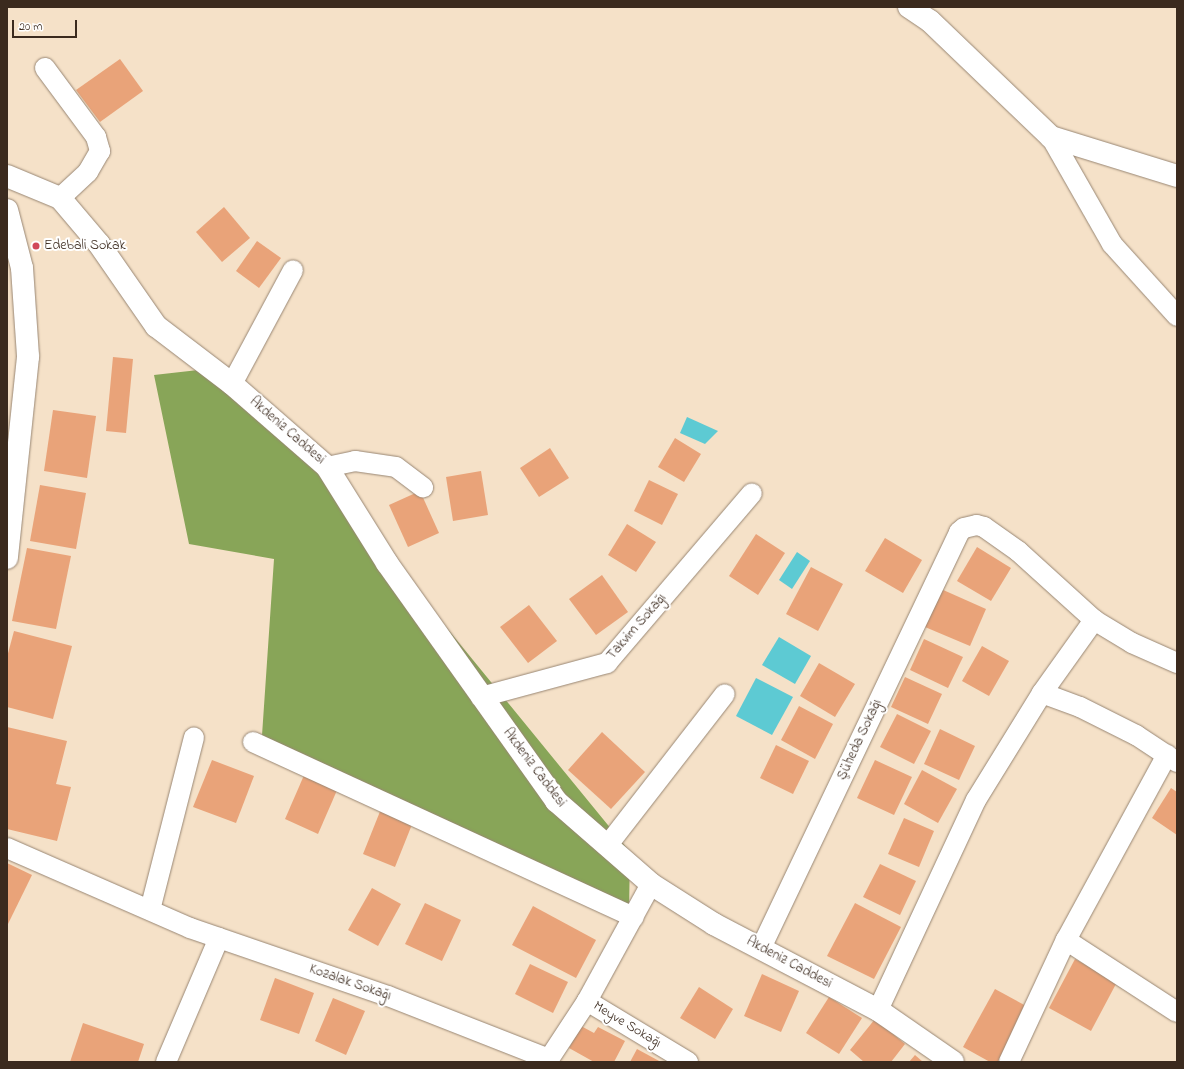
<!DOCTYPE html>
<meta charset="utf-8">
<style>
body{margin:0}
#map{position:relative;width:1184px;height:1069px;overflow:hidden;background:#f5e1c8;font-family:"Indie Flower",sans-serif}
div>[style]{position:absolute}
.forest>*{inset:0;background:#88a558}
.water>*{inset:0;background:#5dcad3}
.building>*{inset:0;background:#e9a379}
.roads{filter:drop-shadow(0 0 1px #988673) drop-shadow(0 0 1px #988673)}
.minor>*{height:20px;margin:-10px;padding:0 10px;transform-origin:10px;border-radius:10px;background:#fff}
.tertiary>*{height:22px;margin:-11px;padding:0 11px;transform-origin:11px;border-radius:11px;background:#fff}
.dots>*{width:11px;height:11px;translate:-50% -50%;box-sizing:border-box;border:2px solid #fff;border-radius:50%}
span{translate:-50% -50%;white-space:nowrap;text-align:center;line-height:1.15;-webkit-text-stroke:4px #fff;paint-order:stroke}
.poi-label{font-size:14px;color:#3b2a1e}
.left{translate:0 -50%;text-align:left}
.street-label{font-size:14px;color:#3b2a1e}
.frame{position:absolute;inset:0;border:8px solid #3b2a1e;pointer-events:none}
.scale{position:absolute;left:12px;top:20px;width:65px;height:18px;box-sizing:border-box;border:2px solid #3b2a1e;border-top:0;padding-left:5px;font-size:12px;line-height:14px;white-space:nowrap;color:#3b2a1e;-webkit-text-stroke:3px #fff;paint-order:stroke}
</style>
<div id="map">
<div class="forest">
<div style="clip-path:polygon(216px 368px,284px 429px,630px 852px,629px 911px,261px 750px,274px 559px,189px 544px,154px 375px)"></div>
</div>
<div class="water">
<div style="clip-path:polygon(687px 417px,718px 431px,705px 444px,680px 433px)"></div>
<div style="clip-path:polygon(797px 552px,810px 561px,792px 589px,779px 580px)"></div>
<div style="clip-path:polygon(779px 637px,811px 656px,795px 684px,762px 665px)"></div>
<div style="clip-path:polygon(756px 678px,793px 697px,772px 735px,736px 716px)"></div>
</div>
<div class="building">
<div style="clip-path:polygon(120px 59px,143px 91px,100px 122px,76px 90px)"></div>
<div style="clip-path:polygon(224px 207px,250px 238px,222px 262px,196px 232px)"></div>
<div style="clip-path:polygon(257px 241px,281px 258px,259px 288px,236px 271px)"></div>
<div style="clip-path:polygon(113px 357px,133px 359px,126px 433px,106px 431px)"></div>
<div style="clip-path:polygon(53px 410px,96px 416px,87px 478px,44px 471px)"></div>
<div style="clip-path:polygon(675px 438px,701px 454px,684px 482px,658px 467px)"></div>
<div style="clip-path:polygon(550px 448px,569px 478px,539px 497px,520px 468px)"></div>
<div style="clip-path:polygon(481px 471px,488px 515px,453px 521px,446px 477px)"></div>
<div style="clip-path:polygon(649px 480px,678px 494px,662px 525px,634px 511px)"></div>
<div style="clip-path:polygon(40px 485px,86px 493px,76px 549px,30px 541px)"></div>
<div style="clip-path:polygon(420px 491px,439px 533px,408px 547px,389px 505px)"></div>
<div style="clip-path:polygon(627px 524px,656px 542px,636px 572px,608px 555px)"></div>
<div style="clip-path:polygon(756px 534px,785px 553px,758px 595px,729px 576px)"></div>
<div style="clip-path:polygon(885px 538px,922px 560px,903px 593px,865px 571px)"></div>
<div style="clip-path:polygon(977px 547px,1011px 568px,991px 601px,957px 581px)"></div>
<div style="clip-path:polygon(27px 548px,71px 556px,56px 629px,12px 621px)"></div>
<div style="clip-path:polygon(811px 567px,843px 584px,818px 631px,786px 614px)"></div>
<div style="clip-path:polygon(602px 575px,628px 612px,596px 635px,569px 599px)"></div>
<div style="clip-path:polygon(941px 589px,986px 609px,970px 646px,925px 627px)"></div>
<div style="clip-path:polygon(529px 605px,557px 641px,528px 663px,500px 627px)"></div>
<div style="clip-path:polygon(14px 631px,72px 646px,53px 719px,7px 707px,7px 657px)"></div>
<div style="clip-path:polygon(924px 639px,963px 657px,948px 688px,910px 670px)"></div>
<div style="clip-path:polygon(982px 646px,1009px 661px,989px 696px,962px 681px)"></div>
<div style="clip-path:polygon(819px 663px,855px 684px,835px 717px,800px 696px)"></div>
<div style="clip-path:polygon(905px 677px,942px 694px,928px 724px,891px 707px)"></div>
<div style="clip-path:polygon(799px 706px,833px 724px,815px 759px,781px 740px)"></div>
<div style="clip-path:polygon(897px 714px,931px 731px,914px 764px,880px 747px)"></div>
<div style="clip-path:polygon(7px 727px,67px 741px,56px 784px,71px 787px,57px 841px,7px 829px)"></div>
<div style="clip-path:polygon(940px 729px,975px 746px,959px 780px,924px 764px)"></div>
<div style="clip-path:polygon(602px 732px,645px 772px,611px 809px,568px 770px)"></div>
<div style="clip-path:polygon(776px 745px,809px 761px,793px 794px,760px 778px)"></div>
<div style="clip-path:polygon(212px 760px,254px 776px,236px 823px,193px 807px)"></div>
<div style="clip-path:polygon(875px 760px,912px 777px,894px 815px,857px 798px)"></div>
<div style="clip-path:polygon(922px 770px,957px 789px,938px 823px,904px 804px)"></div>
<div style="clip-path:polygon(305px 773px,338px 788px,318px 834px,285px 819px)"></div>
<div style="clip-path:polygon(1171px 788px,1177px 792px,1177px 835px,1152px 818px)"></div>
<div style="clip-path:polygon(381px 809px,413px 822px,395px 867px,363px 854px)"></div>
<div style="clip-path:polygon(904px 818px,934px 831px,919px 867px,888px 854px)"></div>
<div style="clip-path:polygon(7px 863px,32px 875px,7px 926px)"></div>
<div style="clip-path:polygon(880px 864px,916px 881px,900px 915px,863px 897px)"></div>
<div style="clip-path:polygon(372px 888px,401px 904px,378px 946px,348px 930px)"></div>
<div style="clip-path:polygon(425px 903px,461px 920px,442px 961px,405px 944px)"></div>
<div style="clip-path:polygon(855px 903px,901px 927px,874px 979px,827px 956px)"></div>
<div style="clip-path:polygon(533px 906px,596px 940px,576px 978px,512px 945px)"></div>
<div style="clip-path:polygon(1075px 959px,1117px 982px,1091px 1031px,1049px 1008px)"></div>
<div style="clip-path:polygon(530px 964px,568px 982px,553px 1013px,515px 994px)"></div>
<div style="clip-path:polygon(762px 974px,799px 991px,781px 1032px,744px 1016px)"></div>
<div style="clip-path:polygon(275px 978px,314px 993px,299px 1034px,260px 1020px)"></div>
<div style="clip-path:polygon(699px 987px,733px 1009px,715px 1039px,680px 1018px)"></div>
<div style="clip-path:polygon(995px 989px,1028px 1007px,998px 1062px,990px 1062px,963px 1047px)"></div>
<div style="clip-path:polygon(829px 997px,862px 1018px,839px 1054px,806px 1033px)"></div>
<div style="clip-path:polygon(333px 998px,365px 1011px,346px 1055px,315px 1041px)"></div>
<div style="clip-path:polygon(875px 1019px,905px 1044px,891px 1062px,864px 1062px,850px 1050px)"></div>
<div style="clip-path:polygon(83px 1023px,144px 1044px,138px 1062px,70px 1062px)"></div>
<div style="clip-path:polygon(581px 1026px,594px 1033px,598px 1027px,625px 1041px,614px 1062px,594px 1062px,569px 1048px)"></div>
<div style="clip-path:polygon(637px 1049px,661px 1062px,630px 1062px)"></div>
<div style="clip-path:polygon(915px 1055px,923px 1062px,909px 1062px)"></div>
</div>
<div class="roads">
<div class="minor">
<div style="left:45px;top:68px;width:86px;rotate:53.5deg"></div>
<div style="left:96px;top:137px;width:15px;rotate:74deg"></div>
<div style="left:100px;top:151px;width:24px;rotate:120deg"></div>
<div style="left:88px;top:172px;width:38px;rotate:137deg"></div>
<div style="left:1051px;top:137px;width:123px;rotate:60.3deg"></div>
<div style="left:1112px;top:244px;width:97px;rotate:47.9deg"></div>
<div style="left:232px;top:384px;width:129px;rotate:-61.8deg"></div>
<div style="left:327px;top:467px;width:29px;rotate:-12deg"></div>
<div style="left:355px;top:461px;width:41px;rotate:8.3deg"></div>
<div style="left:396px;top:467px;width:34px;rotate:37deg"></div>
<div style="left:1042px;top:693px;width:90px;rotate:-54.5deg"></div>
<div style="left:481px;top:697px;width:131px;rotate:-15.1deg"></div>
<div style="left:607px;top:663px;width:223px;rotate:-49.5deg"></div>
<div style="left:253px;top:742px;width:419px;rotate:24.7deg"></div>
<div style="left:607px;top:846px;width:192px;rotate:-52.2deg"></div>
<div style="left:7px;top:848px;width:200px;rotate:23.6deg"></div>
<div style="left:190px;top:928px;width:209px;rotate:19deg"></div>
<div style="left:388px;top:996px;width:173px;rotate:21.4deg"></div>
<div style="left:150px;top:910px;width:178px;rotate:-75.7deg"></div>
<div style="left:1066px;top:940px;width:132px;rotate:33deg"></div>
<div style="left:761px;top:948px;width:461px;rotate:-64.5deg"></div>
<div style="left:959px;top:532px;width:6px;rotate:-39deg"></div>
<div style="left:964px;top:528px;width:13px;rotate:-13deg"></div>
<div style="left:977px;top:525px;width:7px;rotate:16deg"></div>
<div style="left:984px;top:527px;width:42px;rotate:35.2deg"></div>
<div style="left:1018px;top:551px;width:103px;rotate:42.2deg"></div>
<div style="left:1094px;top:620px;width:44px;rotate:31.2deg"></div>
<div style="left:1132px;top:643px;width:49px;rotate:24deg"></div>
<div style="left:587px;top:1001px;width:118px;rotate:31.1deg"></div>
<div style="left:878px;top:1010px;width:232px;rotate:-65deg"></div>
<div style="left:976px;top:800px;width:126px;rotate:-58.3deg"></div>
<div style="left:1042px;top:693px;width:40px;rotate:20.2deg"></div>
<div style="left:1080px;top:707px;width:63px;rotate:26.6deg"></div>
<div style="left:1136px;top:735px;width:49px;rotate:33.4deg"></div>
<div style="left:166px;top:1062px;width:135px;rotate:-66.9deg"></div>
<div style="left:547px;top:1062px;width:73px;rotate:-56.7deg"></div>
<div style="left:587px;top:1001px;width:133px;rotate:-61.3deg"></div>
<div style="left:1009px;top:1062px;width:135px;rotate:-65deg"></div>
<div style="left:1066px;top:940px;width:211px;rotate:-61.4deg"></div>
</div>
<div class="tertiary">
<div style="left:909px;top:7px;width:25px;rotate:34deg"></div>
<div style="left:930px;top:21px;width:168px;rotate:43.8deg"></div>
<div style="left:1051px;top:137px;width:132px;rotate:17.2deg"></div>
<div style="left:7px;top:176px;width:57px;rotate:22.5deg"></div>
<div style="left:60px;top:198px;width:60px;rotate:49.7deg"></div>
<div style="left:99px;top:244px;width:100px;rotate:55.2deg"></div>
<div style="left:156px;top:326px;width:96px;rotate:37.3deg"></div>
<div style="left:232px;top:384px;width:126px;rotate:41.1deg"></div>
<div style="left:327px;top:467px;width:113px;rotate:58deg"></div>
<div style="left:387px;top:563px;width:292px;rotate:54.6deg"></div>
<div style="left:556px;top:801px;width:126px;rotate:41.1deg"></div>
<div style="left:651px;top:884px;width:75px;rotate:32.4deg"></div>
<div style="left:714px;top:924px;width:185px;rotate:27.7deg"></div>
<div style="left:878px;top:1010px;width:91px;rotate:34.7deg"></div>
<div style="left:7px;top:210px;width:60px;rotate:75.5deg"></div>
<div style="left:22px;top:268px;width:89px;rotate:86.1deg"></div>
<div style="left:28px;top:357px;width:202px;rotate:96deg"></div>
</div>
</div>
<div class="dots">
<div style="left:36px;top:246px;background:#d1495b"></div>
</div>
<div class="poi-label">
<span class="left" style="left:44px;top:246px">Edebali Sokak</span>
</div>
<div class="street-label">
<span style="left:287px;top:431px;rotate:41deg">Akdeniz Caddesi</span>
<span style="left:637px;top:627px;rotate:-49deg">Takvim Sokağı</span>
<span style="left:860px;top:740px;rotate:-65deg">Şüheda Sokağı</span>
<span style="left:534px;top:768px;rotate:53deg">Akdeniz Caddesi</span>
<span style="left:789px;top:963px;rotate:28deg">Akdeniz Caddesi</span>
<span style="left:350px;top:983px;rotate:19deg">Kozalak Sokağı</span>
<span style="left:627px;top:1025px;rotate:31deg">Meyve Sokağı</span>
</div>
<div class="frame"></div>
<div class="scale">20 m</div>
</div>
